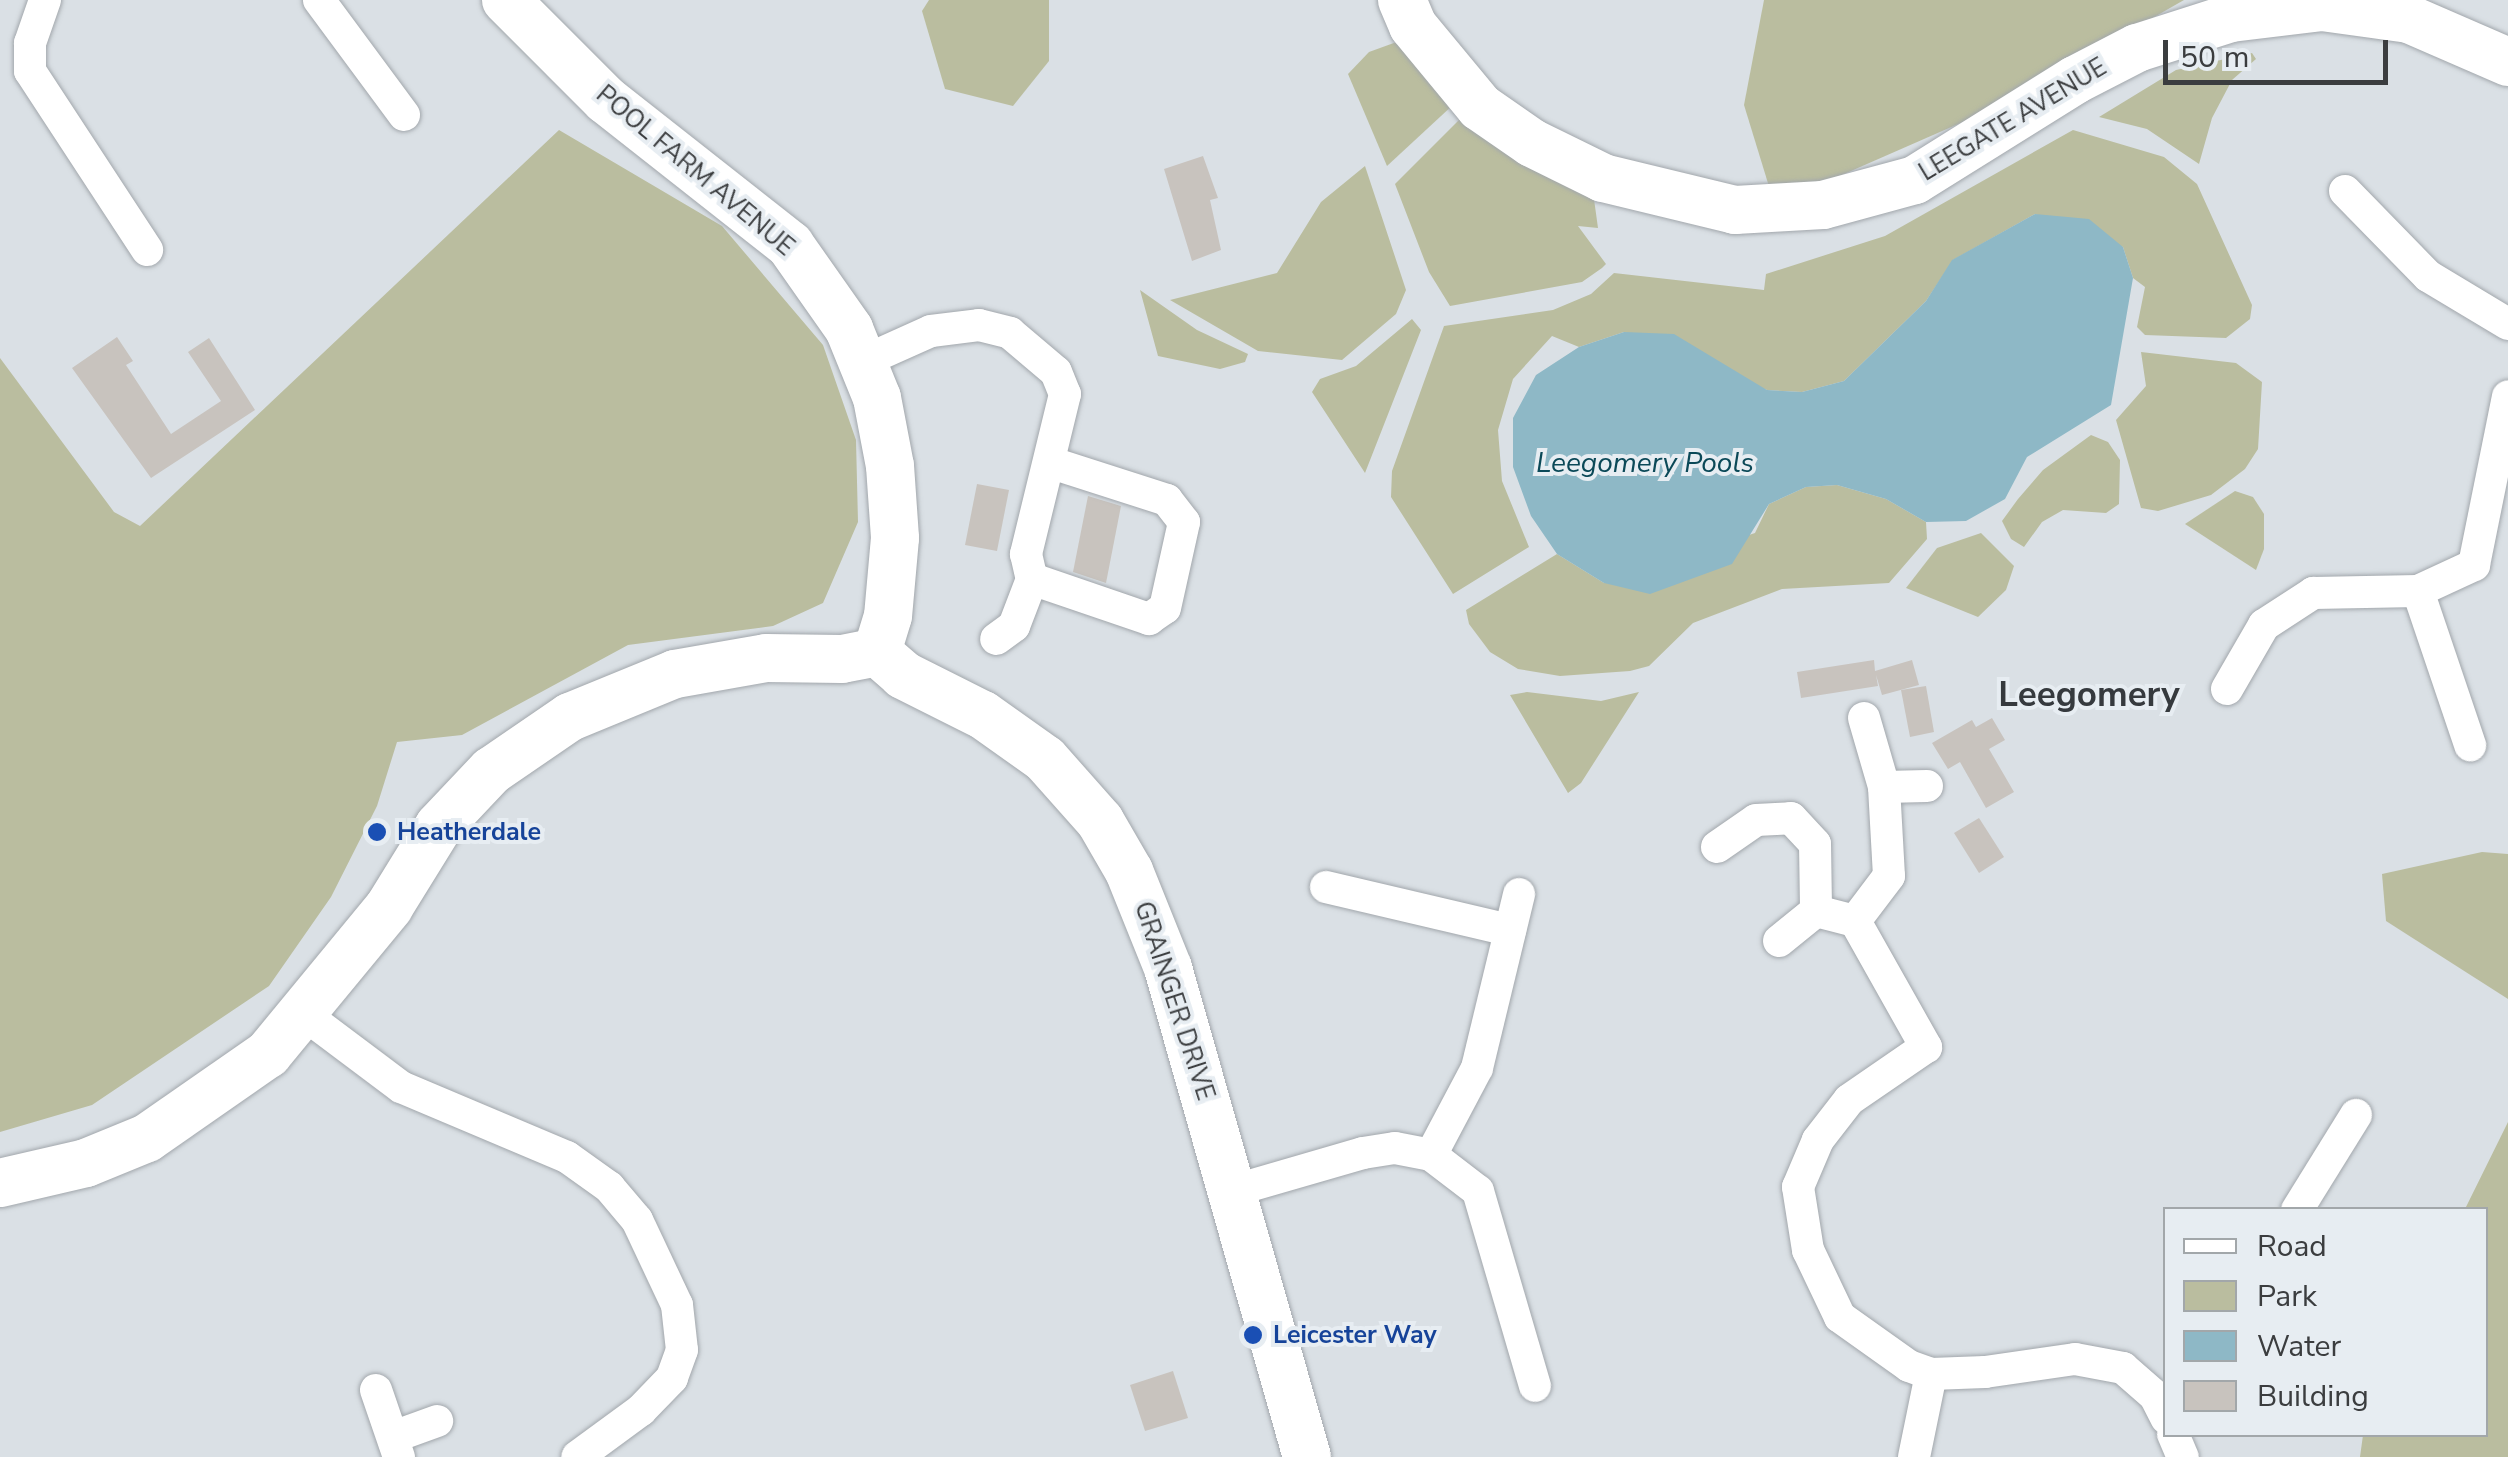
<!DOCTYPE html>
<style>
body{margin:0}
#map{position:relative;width:2508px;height:1457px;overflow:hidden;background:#dae0e5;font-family:"Nunito Sans",sans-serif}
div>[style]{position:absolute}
.green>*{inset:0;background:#babd9f}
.water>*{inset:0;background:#8eb8c6}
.building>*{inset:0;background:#c8c3be}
.roads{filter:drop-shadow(0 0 2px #a2a7ac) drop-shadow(0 0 2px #a2a7ac)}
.street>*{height:32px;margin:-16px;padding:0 16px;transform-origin:16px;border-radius:16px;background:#fff}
.secondary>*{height:48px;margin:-24px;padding:0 24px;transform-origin:24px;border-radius:24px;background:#fff}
.dots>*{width:28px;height:28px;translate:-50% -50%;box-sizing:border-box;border:5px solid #e7edf2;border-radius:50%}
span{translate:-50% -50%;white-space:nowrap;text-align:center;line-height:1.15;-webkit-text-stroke:8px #e7edf2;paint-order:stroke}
.street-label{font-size:25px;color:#3b3d3f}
.transit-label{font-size:25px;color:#164399;font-weight:700}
.left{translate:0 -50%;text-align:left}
.water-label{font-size:28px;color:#0b4958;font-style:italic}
.district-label{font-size:35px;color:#363a3e;font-weight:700}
.legend{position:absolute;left:2163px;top:1207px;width:325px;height:230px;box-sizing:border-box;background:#e7edf2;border:2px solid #a2a7aa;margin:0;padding:12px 18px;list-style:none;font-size:30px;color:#3b3d3f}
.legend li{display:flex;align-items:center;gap:20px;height:50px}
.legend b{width:50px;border:2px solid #a2a7aa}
.scale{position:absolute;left:2163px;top:40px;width:225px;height:45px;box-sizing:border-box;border:5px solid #3b3d3f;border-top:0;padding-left:12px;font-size:30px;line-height:35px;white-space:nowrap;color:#3b3d3f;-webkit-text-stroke:8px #e7edf2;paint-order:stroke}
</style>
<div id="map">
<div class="green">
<div style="clip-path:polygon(929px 0,1049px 0,1049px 61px,1013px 106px,945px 89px,922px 11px)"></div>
<div style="clip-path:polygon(1764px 0,2184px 0,1997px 107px,1835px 178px,1771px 193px,1744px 105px)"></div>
<div style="clip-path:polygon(1402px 40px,1454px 104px,1387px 166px,1348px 74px,1369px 52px)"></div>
<div style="clip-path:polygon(2252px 53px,2256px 59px,2232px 80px,2212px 118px,2199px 164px,2147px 129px,2099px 117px,2176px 70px)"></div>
<div style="clip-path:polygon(1466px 113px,1594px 199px,1598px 228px,1578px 226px,1606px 264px,1602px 268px,1582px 282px,1450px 306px,1429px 272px,1395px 184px)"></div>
<div style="clip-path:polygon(559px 130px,722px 226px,823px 345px,856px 440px,858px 522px,823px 603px,773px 626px,628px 645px,462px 735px,397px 742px,377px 806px,331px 897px,269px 986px,92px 1105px,0 1132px,0 358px,114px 512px,140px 526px)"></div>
<div style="clip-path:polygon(2073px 130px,2164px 157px,2197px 184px,2252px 305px,2250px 319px,2226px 338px,2145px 335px,2137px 327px,2145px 287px,2133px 278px,2123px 247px,2035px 214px,1953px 260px,1926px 301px,1844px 381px,1802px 392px,1767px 390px,1624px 332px,1579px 347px,1552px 336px,1513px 379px,1498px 430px,1502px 481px,1529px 547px,1453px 594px,1391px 497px,1392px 471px,1444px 326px,1553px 310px,1591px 294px,1614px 273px,1764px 290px,1766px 274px,1885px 236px)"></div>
<div style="clip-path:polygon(1365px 166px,1406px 290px,1396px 314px,1342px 360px,1258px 351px,1170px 300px,1277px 273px,1321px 202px)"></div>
<div style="clip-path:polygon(1140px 290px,1197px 330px,1248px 354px,1245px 362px,1220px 369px,1158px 356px)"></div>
<div style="clip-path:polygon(1412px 319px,1421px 330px,1365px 473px,1312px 392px,1320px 379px,1356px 366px)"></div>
<div style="clip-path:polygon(2141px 352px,2236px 363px,2262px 382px,2258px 449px,2245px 469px,2211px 495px,2158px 511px,2141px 508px,2116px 420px,2146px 386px)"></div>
<div style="clip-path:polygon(2091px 435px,2108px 442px,2120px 460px,2119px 504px,2106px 513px,2063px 510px,2042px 522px,2024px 547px,2011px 539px,2002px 521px,2018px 499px,2043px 470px)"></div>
<div style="clip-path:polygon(1837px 485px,1886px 499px,1926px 522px,1927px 539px,1889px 583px,1782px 589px,1693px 623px,1649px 666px,1630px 671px,1560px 676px,1518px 669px,1490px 652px,1469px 624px,1466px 610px,1557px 554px,1604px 583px,1755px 533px,1769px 504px,1806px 487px)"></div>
<div style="clip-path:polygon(2235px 491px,2253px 497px,2264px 514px,2264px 549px,2256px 570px,2185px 524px)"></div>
<div style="clip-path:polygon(1981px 533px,2014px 566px,2006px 590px,1978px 617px,1906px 588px,1937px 548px)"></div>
<div style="clip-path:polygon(1527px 692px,1601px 701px,1639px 692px,1581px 783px,1568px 793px,1510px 695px)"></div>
<div style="clip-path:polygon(2482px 852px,2508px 854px,2508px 999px,2386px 921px,2382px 874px)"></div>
<div style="clip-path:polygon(2508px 1122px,2508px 1457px,2360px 1457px,2363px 1435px,2486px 1434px,2486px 1210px,2465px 1209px)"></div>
</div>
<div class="water">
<div style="clip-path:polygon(2035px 214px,2089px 219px,2123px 247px,2133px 278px,2111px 405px,2027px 457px,2005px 499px,1966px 521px,1926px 522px,1886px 499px,1837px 485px,1806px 487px,1769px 504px,1732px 564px,1650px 594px,1604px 583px,1557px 554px,1531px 516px,1513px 467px,1513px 418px,1536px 375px,1579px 347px,1624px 332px,1674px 334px,1767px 390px,1802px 392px,1844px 381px,1926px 301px,1952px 260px)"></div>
</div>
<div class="building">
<div style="clip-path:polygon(1203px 156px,1218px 198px,1210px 200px,1221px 250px,1192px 261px,1164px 169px)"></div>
<div style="clip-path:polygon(117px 337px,133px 361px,126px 365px,171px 434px,221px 401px,188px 352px,209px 338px,255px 410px,151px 478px,72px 368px)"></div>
<div style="clip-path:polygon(977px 484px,1009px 490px,997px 551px,965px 545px)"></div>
<div style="clip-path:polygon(1088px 496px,1121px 506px,1106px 583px,1073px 572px)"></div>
<div style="clip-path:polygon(1874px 660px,1875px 671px,1912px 660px,1919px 685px,1882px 695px,1876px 675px,1878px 686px,1801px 698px,1797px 672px)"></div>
<div style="clip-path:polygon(1926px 686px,1934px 732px,1910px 737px,1901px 690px)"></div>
<div style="clip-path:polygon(1992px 718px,2005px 740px,1989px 749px,2014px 792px,1986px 808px,1960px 762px,1948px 769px,1932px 743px,1972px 720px,1976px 727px)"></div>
<div style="clip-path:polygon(1979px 818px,2004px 857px,1979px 873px,1954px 833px)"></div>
<div style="clip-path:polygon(1173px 1371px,1188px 1418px,1145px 1431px,1130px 1385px)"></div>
</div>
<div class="roads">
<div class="street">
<div style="left:45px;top:0;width:46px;rotate:109.2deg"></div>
<div style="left:30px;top:43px;width:28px;rotate:90deg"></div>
<div style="left:30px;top:71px;width:214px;rotate:56.8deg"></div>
<div style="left:319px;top:0;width:143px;rotate:53.5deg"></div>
<div style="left:2345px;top:191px;width:119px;rotate:45.7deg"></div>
<div style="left:2428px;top:276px;width:93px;rotate:31deg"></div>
<div style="left:864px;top:361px;width:73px;rotate:-24.1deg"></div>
<div style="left:931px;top:331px;width:48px;rotate:-7.1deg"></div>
<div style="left:979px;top:325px;width:32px;rotate:14deg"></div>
<div style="left:1010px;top:333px;width:60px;rotate:40.3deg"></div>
<div style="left:1056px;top:372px;width:24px;rotate:68deg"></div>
<div style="left:1065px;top:394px;width:165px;rotate:103.7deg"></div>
<div style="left:1026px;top:554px;width:26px;rotate:77deg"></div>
<div style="left:1032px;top:579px;width:50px;rotate:111deg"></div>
<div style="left:1014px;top:626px;width:22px;rotate:144deg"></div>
<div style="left:1032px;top:579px;width:124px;rotate:18.9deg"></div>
<div style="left:1149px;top:619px;width:19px;rotate:-35deg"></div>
<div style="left:1165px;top:608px;width:88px;rotate:-77.5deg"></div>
<div style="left:1184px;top:522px;width:28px;rotate:-128deg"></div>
<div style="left:1167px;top:500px;width:121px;rotate:-162.2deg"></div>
<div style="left:2418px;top:591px;width:163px;rotate:71.3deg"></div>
<div style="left:2227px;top:689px;width:74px;rotate:-60deg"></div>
<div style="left:2264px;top:625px;width:59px;rotate:-33.1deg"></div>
<div style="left:2313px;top:593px;width:105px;rotate:-1.1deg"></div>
<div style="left:2418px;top:591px;width:62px;rotate:-24.9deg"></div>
<div style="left:2474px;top:565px;width:172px;rotate:-78.6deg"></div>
<div style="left:1864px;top:718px;width:72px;rotate:73.8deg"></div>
<div style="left:1884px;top:787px;width:89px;rotate:86.8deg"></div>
<div style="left:1889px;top:876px;width:56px;rotate:127.1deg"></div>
<div style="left:1855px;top:921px;width:145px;rotate:60.6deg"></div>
<div style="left:1926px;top:1047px;width:93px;rotate:145.5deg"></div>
<div style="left:1849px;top:1100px;width:51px;rotate:127.8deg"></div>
<div style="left:1818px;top:1140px;width:51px;rotate:113.1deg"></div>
<div style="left:1798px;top:1187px;width:64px;rotate:81deg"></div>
<div style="left:1808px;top:1250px;width:74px;rotate:64.5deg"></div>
<div style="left:1840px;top:1317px;width:85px;rotate:35.4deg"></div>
<div style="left:1909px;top:1366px;width:23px;rotate:20deg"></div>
<div style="left:1931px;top:1374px;width:54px;rotate:-2.1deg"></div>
<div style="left:1985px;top:1372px;width:91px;rotate:-8.2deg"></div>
<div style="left:2075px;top:1359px;width:49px;rotate:10.6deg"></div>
<div style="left:2123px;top:1368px;width:43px;rotate:41.2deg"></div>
<div style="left:2155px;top:1396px;width:25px;rotate:63deg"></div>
<div style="left:1884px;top:787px;width:43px;rotate:-1.3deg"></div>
<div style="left:1717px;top:847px;width:47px;rotate:-34.7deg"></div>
<div style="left:1756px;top:820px;width:35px;rotate:-3deg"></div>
<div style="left:1791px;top:818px;width:35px;rotate:47deg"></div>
<div style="left:1815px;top:844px;width:67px;rotate:89.1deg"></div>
<div style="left:1816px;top:911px;width:40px;rotate:14.4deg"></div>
<div style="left:1326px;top:887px;width:189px;rotate:13.2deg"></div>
<div style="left:1779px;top:941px;width:48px;rotate:-39deg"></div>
<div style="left:305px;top:1015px;width:120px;rotate:36.9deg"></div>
<div style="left:401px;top:1087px;width:180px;rotate:22.9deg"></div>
<div style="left:567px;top:1157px;width:52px;rotate:35.5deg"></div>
<div style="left:609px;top:1187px;width:43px;rotate:49.7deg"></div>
<div style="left:637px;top:1220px;width:94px;rotate:64.8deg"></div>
<div style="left:677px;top:1305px;width:45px;rotate:83.7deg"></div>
<div style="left:682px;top:1350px;width:30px;rotate:110deg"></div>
<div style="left:672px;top:1378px;width:45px;rotate:134.1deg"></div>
<div style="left:641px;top:1410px;width:79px;rotate:143.7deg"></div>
<div style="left:1431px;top:1155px;width:98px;rotate:-62.1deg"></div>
<div style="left:1477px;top:1068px;width:179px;rotate:-76.4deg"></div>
<div style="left:1232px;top:1191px;width:136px;rotate:-16.2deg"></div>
<div style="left:1363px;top:1153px;width:32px;rotate:-9deg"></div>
<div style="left:1395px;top:1148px;width:37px;rotate:11deg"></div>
<div style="left:1431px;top:1155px;width:59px;rotate:37.5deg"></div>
<div style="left:1478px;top:1191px;width:203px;rotate:73.7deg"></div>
<div style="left:2297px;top:1210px;width:112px;rotate:-58.2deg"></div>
<div style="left:376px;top:1390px;width:71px;rotate:71.1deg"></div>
<div style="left:2173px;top:1434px;width:25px;rotate:67deg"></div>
<div style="left:393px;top:1437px;width:47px;rotate:-20deg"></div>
<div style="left:1914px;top:1457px;width:85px;rotate:-78.4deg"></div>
</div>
<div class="secondary">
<div style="left:506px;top:0;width:141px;rotate:45deg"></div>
<div style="left:606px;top:100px;width:234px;rotate:38.2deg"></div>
<div style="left:790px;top:245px;width:103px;rotate:54.9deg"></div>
<div style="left:849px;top:329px;width:74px;rotate:67.9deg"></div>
<div style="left:877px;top:398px;width:69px;rotate:79.2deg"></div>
<div style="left:890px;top:466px;width:72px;rotate:86deg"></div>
<div style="left:895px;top:538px;width:78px;rotate:95.1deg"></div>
<div style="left:888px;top:616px;width:38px;rotate:107deg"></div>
<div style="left:1402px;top:0;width:28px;rotate:67deg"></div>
<div style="left:1413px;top:26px;width:105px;rotate:50.4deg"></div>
<div style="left:1480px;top:107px;width:63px;rotate:34.7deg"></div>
<div style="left:1532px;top:143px;width:79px;rotate:26.2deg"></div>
<div style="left:1603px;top:178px;width:136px;rotate:13.6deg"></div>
<div style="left:1735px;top:210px;width:88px;rotate:-3.3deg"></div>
<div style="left:1823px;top:205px;width:95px;rotate:-15.2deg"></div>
<div style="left:1915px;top:180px;width:189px;rotate:-32deg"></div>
<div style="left:2075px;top:80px;width:70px;rotate:-27.3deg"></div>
<div style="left:2137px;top:48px;width:99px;rotate:-17.7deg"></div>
<div style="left:2231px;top:18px;width:92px;rotate:-6.9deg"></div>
<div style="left:2322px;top:7px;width:88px;rotate:7.9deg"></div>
<div style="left:2409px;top:19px;width:108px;rotate:23.5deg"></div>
<div style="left:0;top:1183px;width:88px;rotate:-13.1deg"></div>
<div style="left:86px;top:1163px;width:66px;rotate:-22.3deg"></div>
<div style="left:147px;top:1138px;width:147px;rotate:-34.8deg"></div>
<div style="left:268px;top:1054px;width:190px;rotate:-50.5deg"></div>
<div style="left:389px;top:907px;width:95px;rotate:-58.3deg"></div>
<div style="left:439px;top:826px;width:76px;rotate:-46.6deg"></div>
<div style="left:491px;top:771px;width:96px;rotate:-34.4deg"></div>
<div style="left:570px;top:717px;width:113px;rotate:-22.3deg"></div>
<div style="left:675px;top:674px;width:92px;rotate:-10deg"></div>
<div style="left:766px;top:658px;width:76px;rotate:0.8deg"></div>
<div style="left:842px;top:659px;width:36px;rotate:-11deg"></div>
<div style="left:877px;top:652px;width:35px;rotate:41deg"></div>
<div style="left:903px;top:675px;width:89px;rotate:26.6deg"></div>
<div style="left:983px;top:715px;width:76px;rotate:35.4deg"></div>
<div style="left:1045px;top:759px;width:83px;rotate:48.4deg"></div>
<div style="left:1100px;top:821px;width:58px;rotate:59.9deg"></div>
<div style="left:1129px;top:871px;width:105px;rotate:68.1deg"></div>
<div style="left:1168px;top:968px;width:508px;rotate:74.13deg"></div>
</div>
</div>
<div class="dots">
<div style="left:377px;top:832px;background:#1a4fb4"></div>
<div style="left:1253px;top:1335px;background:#1a4fb4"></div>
</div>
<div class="street-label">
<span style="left:2013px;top:120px;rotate:-31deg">LEEGATE AVENUE</span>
<span style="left:695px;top:171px;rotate:40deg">POOL FARM AVENUE</span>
<span style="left:1174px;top:1001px;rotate:72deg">GRAINGER DRIVE</span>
</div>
<div class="transit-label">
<span class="left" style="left:397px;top:832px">Heatherdale</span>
<span class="left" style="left:1273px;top:1335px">Leicester Way</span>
</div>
<div class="water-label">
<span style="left:1645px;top:463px">Leegomery Pools</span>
</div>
<div class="district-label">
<span style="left:2089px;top:695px">Leegomery</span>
</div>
<ul class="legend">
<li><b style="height:12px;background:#fff"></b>Road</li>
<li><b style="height:28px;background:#babd9f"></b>Park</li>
<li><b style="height:28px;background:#8eb8c6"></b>Water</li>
<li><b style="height:28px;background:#c8c3be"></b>Building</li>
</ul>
<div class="scale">50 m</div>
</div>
